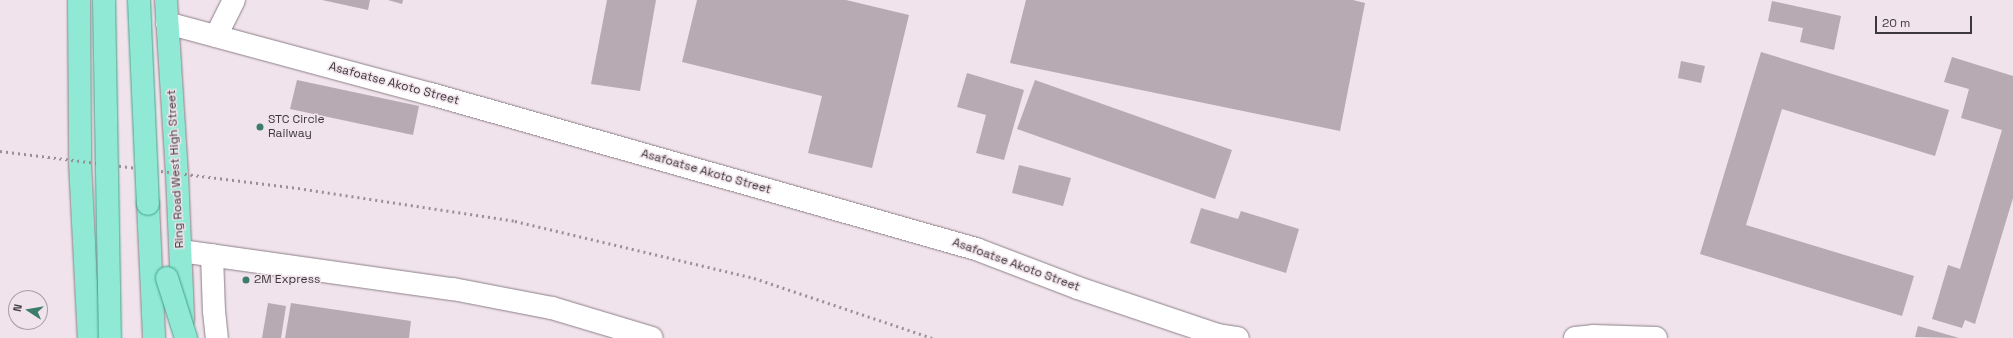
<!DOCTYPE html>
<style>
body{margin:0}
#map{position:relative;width:2013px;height:338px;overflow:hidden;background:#f1e3eb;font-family:"Space Grotesk",sans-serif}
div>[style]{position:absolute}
.building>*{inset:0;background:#b7aab2}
.roads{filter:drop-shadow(0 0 1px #8c8088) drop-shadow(0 0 1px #8c8088)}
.minor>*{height:22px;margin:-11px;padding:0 11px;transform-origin:11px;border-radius:11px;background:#fff}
.major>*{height:22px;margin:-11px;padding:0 11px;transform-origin:11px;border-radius:11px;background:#8fe9d4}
.rail>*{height:3px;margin-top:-1.5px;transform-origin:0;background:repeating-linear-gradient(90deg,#998f95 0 2px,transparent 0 6px)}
.bridges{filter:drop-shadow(0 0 1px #42a18c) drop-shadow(0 0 1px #42a18c)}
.major-bridge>*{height:22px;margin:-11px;padding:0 11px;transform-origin:11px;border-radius:11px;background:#8fe9d4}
.dots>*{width:11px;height:11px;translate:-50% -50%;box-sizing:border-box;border:2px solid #f1e3eb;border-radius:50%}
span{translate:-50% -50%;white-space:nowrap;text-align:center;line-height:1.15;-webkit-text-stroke:3px #f1e3eb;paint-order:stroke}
.street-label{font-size:12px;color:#3d383b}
.poi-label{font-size:12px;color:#3d383b}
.left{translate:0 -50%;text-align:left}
.north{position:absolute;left:8px;top:290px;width:40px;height:40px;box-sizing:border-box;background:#f1e3eb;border:1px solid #a99fa5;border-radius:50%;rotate:282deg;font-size:11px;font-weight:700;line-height:16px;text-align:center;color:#3d383b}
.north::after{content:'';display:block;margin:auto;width:14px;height:18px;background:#3c7c6b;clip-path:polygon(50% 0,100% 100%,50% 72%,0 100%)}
.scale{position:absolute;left:1875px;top:16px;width:97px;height:18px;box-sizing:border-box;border:2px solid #3d383b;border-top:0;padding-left:5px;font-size:12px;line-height:14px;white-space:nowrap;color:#3d383b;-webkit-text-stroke:3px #f1e3eb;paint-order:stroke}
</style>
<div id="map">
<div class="building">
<div style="clip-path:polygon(322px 0,370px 0,368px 10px)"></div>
<div style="clip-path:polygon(388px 0,403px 0,402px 4px)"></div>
<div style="clip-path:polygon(607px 0,656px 0,640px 91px,591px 84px)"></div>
<div style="clip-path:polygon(697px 0,846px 0,909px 15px,872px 168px,808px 153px,822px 96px,682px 62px)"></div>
<div style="clip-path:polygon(1026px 0,1353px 0,1365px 3px,1340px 131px,1010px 63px)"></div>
<div style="clip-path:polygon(1772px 1px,1841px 16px,1834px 50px,1800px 42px,1803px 28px,1768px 21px)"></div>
<div style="clip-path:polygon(1761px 52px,1949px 110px,1935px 156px,1782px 109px,1746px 225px,1914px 276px,1902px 316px,1700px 254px)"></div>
<div style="clip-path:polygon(1952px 57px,2013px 76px,2013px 198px,1975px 324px,1965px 320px,1962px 328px,1932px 319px,1948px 265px,1960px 269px,2002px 130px,1961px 118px,1969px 89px,1944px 82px)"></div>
<div style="clip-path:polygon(1681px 61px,1705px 66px,1701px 83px,1678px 78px)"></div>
<div style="clip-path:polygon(967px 73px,1024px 90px,1004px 160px,976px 153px,986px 115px,957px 107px)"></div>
<div style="clip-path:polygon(297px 80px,419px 106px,413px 135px,290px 109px)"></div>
<div style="clip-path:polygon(1035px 80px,1232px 150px,1215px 199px,1017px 129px)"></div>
<div style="clip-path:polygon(1019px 165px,1071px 178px,1063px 206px,1012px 193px)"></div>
<div style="clip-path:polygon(1201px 208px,1238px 219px,1241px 211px,1299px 229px,1286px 273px,1190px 243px)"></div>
<div style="clip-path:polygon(268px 303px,286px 306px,281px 338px,262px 338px)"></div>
<div style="clip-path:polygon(291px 303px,411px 321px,409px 338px,285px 338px)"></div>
<div style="clip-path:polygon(1918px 326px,1959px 338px,1915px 337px)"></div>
</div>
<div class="roads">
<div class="minor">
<div style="left:167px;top:23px;width:273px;rotate:15.1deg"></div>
<div style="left:431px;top:94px;width:567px;rotate:15.88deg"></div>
<div style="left:976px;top:249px;width:109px;rotate:20.9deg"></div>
<div style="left:1078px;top:288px;width:148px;rotate:18.6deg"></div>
<div style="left:1218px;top:335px;width:20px;rotate:9deg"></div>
<div style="left:216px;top:36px;width:40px;rotate:-63.4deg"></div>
<div style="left:181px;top:251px;width:275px;rotate:8deg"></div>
<div style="left:453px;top:289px;width:101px;rotate:10.9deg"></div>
<div style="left:552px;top:308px;width:104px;rotate:16.7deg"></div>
<div style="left:212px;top:255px;width:56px;rotate:88deg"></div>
<div style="left:214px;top:311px;width:27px;rotate:84deg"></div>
<div style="left:1575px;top:338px;width:18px;rotate:-6deg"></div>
<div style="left:1593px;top:336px;width:63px;rotate:1.8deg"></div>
</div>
<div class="major">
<div style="left:79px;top:0;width:163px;rotate:89.6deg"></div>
<div style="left:80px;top:163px;width:175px;rotate:87.1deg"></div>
<div style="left:166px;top:0;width:173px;rotate:86.4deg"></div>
<div style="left:177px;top:173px;width:146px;rotate:87.6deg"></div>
<div style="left:148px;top:204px;width:134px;rotate:87.4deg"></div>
</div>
</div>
<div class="rail">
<div style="left:0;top:151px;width:306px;rotate:7.1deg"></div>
<div style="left:304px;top:189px;width:213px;rotate:8.6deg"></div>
<div style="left:515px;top:221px;width:246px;rotate:13.4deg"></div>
<div style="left:754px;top:278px;width:188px;rotate:18.6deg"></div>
</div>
<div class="bridges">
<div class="major-bridge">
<div style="left:104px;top:0;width:338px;rotate:89deg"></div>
<div style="left:139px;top:0;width:204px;rotate:87.5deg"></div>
<div style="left:167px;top:278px;width:63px;rotate:72.4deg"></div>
</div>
</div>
<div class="dots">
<div style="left:260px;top:127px;background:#3c7c6b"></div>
<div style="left:246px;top:280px;background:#3c7c6b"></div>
</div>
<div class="street-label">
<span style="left:394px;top:84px;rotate:15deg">Asafoatse Akoto Street</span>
<span style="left:176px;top:169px;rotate:-93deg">Ring Road West High Street</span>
<span style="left:706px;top:172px;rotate:16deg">Asafoatse Akoto Street</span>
<span style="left:1016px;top:265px;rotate:20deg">Asafoatse Akoto Street</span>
</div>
<div class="poi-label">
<span class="left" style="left:268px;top:127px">STC Circle<br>Railway</span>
<span class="left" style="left:254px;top:280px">2M Express</span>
</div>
<div class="north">N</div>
<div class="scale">20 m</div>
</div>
